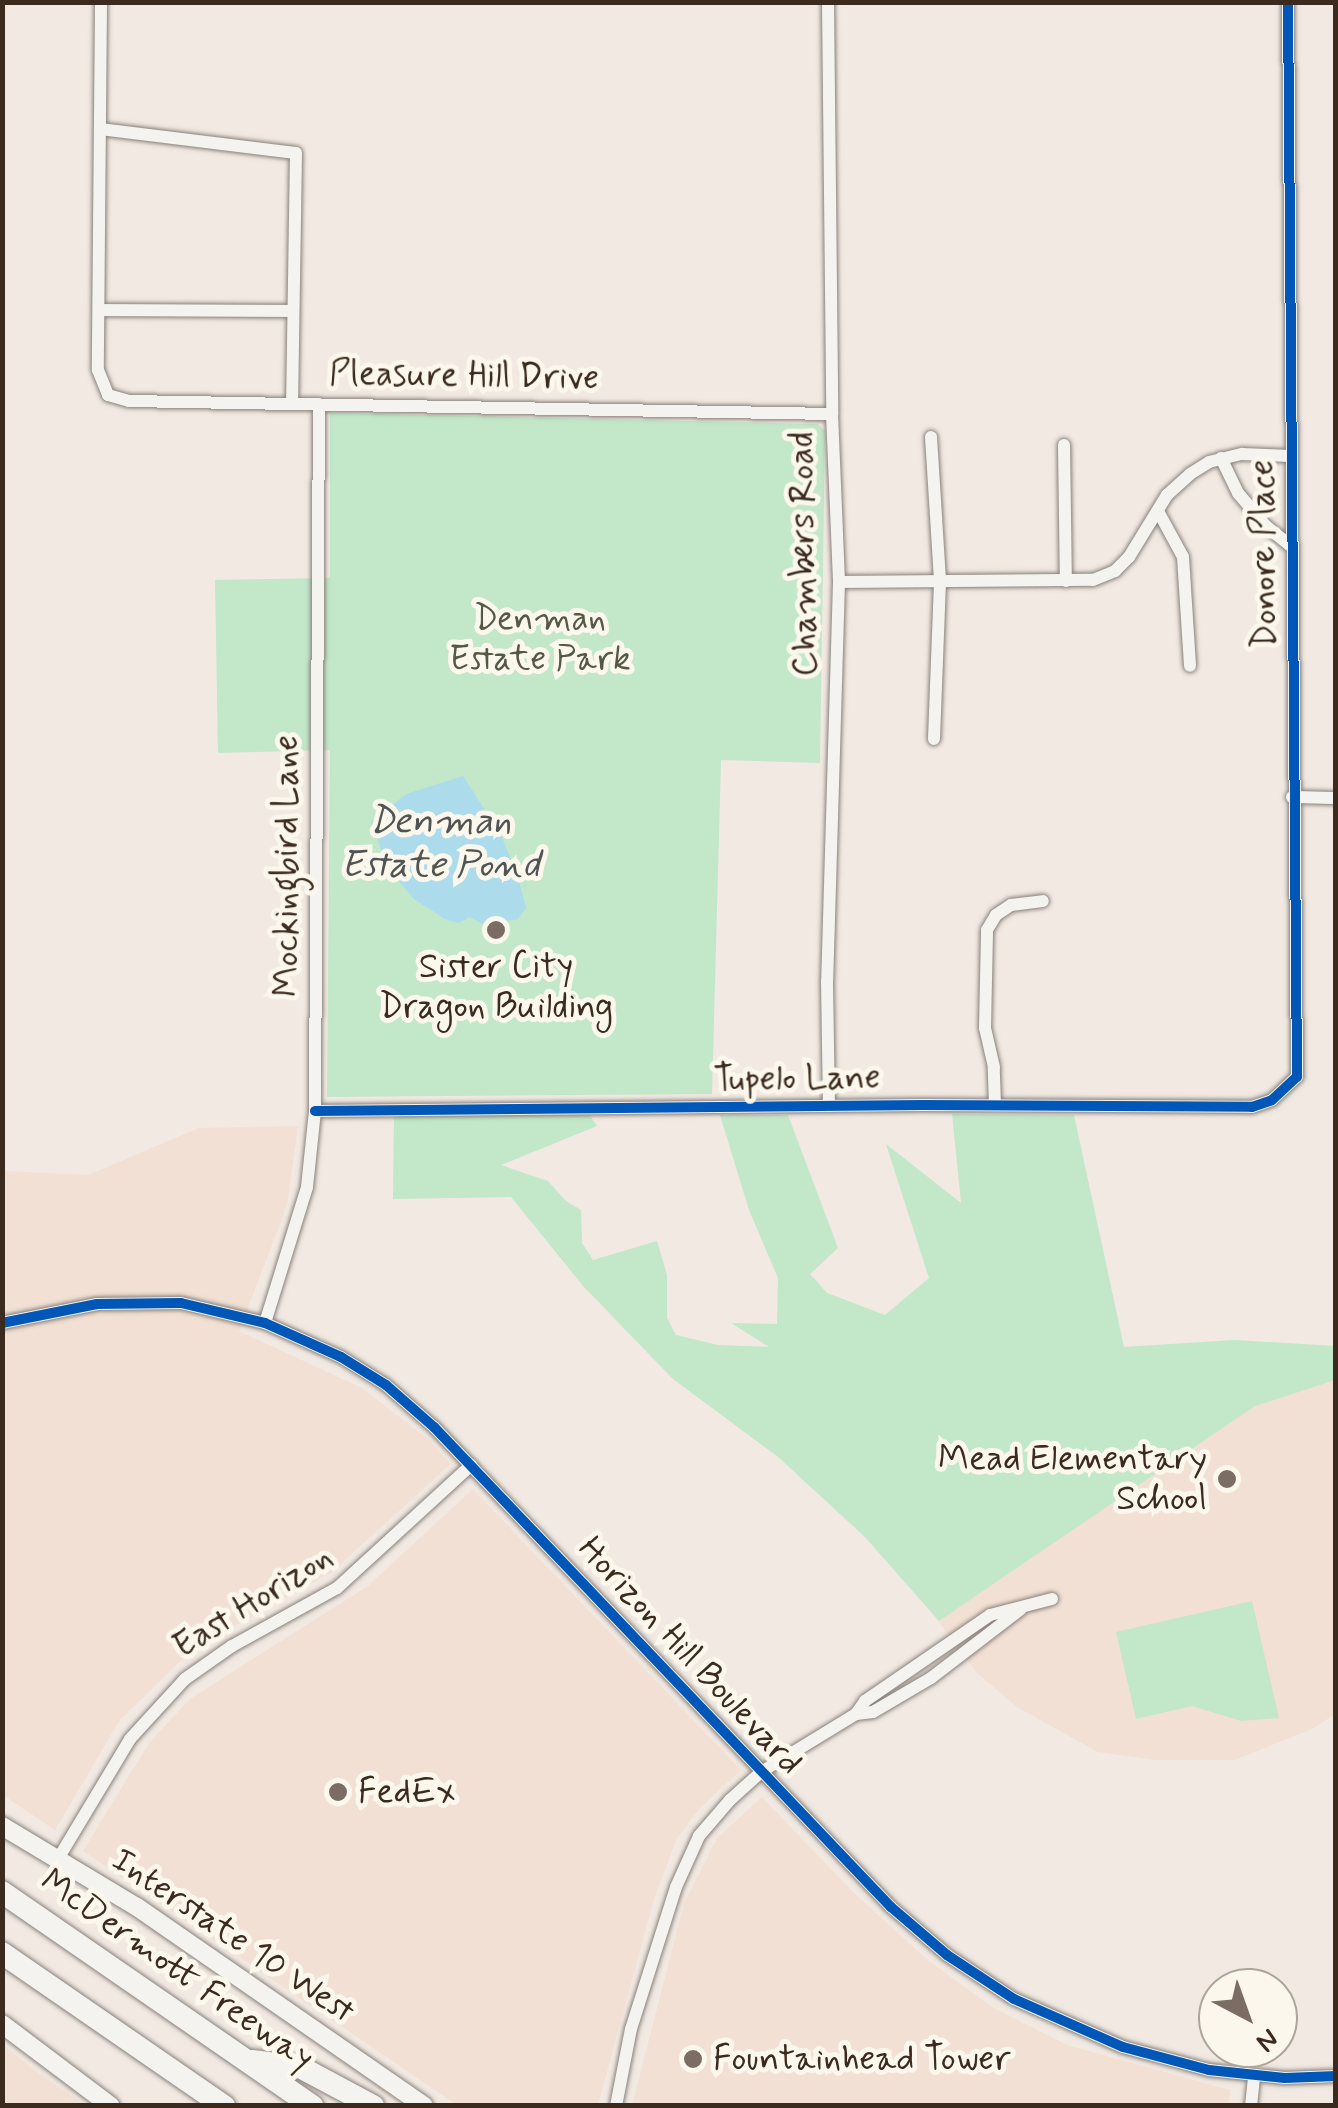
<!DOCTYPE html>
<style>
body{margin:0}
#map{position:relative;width:1338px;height:2108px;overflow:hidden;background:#f1e9e2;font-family:Mynerve,sans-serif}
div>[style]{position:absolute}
.built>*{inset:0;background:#f2e0d4}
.green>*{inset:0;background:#c2e7c9}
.water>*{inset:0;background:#acdbec}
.roads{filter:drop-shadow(0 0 2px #88817b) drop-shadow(0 0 2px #88817b)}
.minor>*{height:12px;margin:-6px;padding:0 6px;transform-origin:6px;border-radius:6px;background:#f5f3ef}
.secondary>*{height:18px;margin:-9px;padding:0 9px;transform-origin:9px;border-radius:9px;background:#f5f3ef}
.motorway>*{height:22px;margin:-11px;padding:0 11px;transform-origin:11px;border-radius:11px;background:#f5f3ef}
.cycleway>*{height:10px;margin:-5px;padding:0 5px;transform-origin:5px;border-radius:5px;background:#0057b8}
.dots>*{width:28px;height:28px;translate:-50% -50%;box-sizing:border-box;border:5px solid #fbf7ec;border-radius:50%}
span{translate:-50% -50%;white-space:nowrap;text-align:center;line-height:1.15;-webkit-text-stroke:10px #fbf7ec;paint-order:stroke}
.street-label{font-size:35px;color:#3b2a1e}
.park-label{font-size:35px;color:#535944}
.poi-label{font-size:35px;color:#3b2a1e}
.right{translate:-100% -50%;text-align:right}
.left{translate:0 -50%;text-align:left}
.water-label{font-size:38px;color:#505553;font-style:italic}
.frame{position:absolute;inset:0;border:5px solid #3b2a1e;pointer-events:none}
.north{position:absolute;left:1198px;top:1968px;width:100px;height:100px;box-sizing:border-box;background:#fbf7ec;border:2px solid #aea59a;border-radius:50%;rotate:139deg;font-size:28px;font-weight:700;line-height:40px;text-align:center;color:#3b2a1e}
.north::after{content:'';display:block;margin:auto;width:35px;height:45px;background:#7b6d63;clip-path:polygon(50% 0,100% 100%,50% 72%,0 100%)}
</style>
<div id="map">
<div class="built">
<div style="clip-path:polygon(298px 1126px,287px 1206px,239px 1331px,362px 1388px,428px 1439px,451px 1464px,332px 1572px,216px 1636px,179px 1662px,120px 1720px,55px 1830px,3px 1795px,3px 1171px,88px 1175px,199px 1128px)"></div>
<div style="clip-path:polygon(1335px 1346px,1335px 1714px,1314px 1728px,1235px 1760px,1157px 1760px,1098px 1752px,1017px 1707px,977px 1673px,931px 1611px)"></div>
<div style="clip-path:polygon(473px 1489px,741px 1770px,700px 1808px,677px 1838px,654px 1899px,598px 2105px,457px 2105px,83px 1851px,149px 1743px,190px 1699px,368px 1586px)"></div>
<div style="clip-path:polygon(762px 1797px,853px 1892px,929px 1961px,992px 2007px,1067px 2045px,1230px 2090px,1229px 2106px,632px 2106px,684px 1903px,717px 1838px)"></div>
<div style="clip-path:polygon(2px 2044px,36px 2071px,85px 2105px,3px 2105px)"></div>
</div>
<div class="green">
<div style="clip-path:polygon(330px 413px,818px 424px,825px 431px,820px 763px,721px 760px,712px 1094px,327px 1097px,330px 750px,218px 753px,215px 580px,330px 578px)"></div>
<div style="clip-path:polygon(394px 1114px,589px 1114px,597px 1126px,501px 1165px,548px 1181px,566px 1201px,581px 1210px,582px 1243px,593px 1260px,657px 1241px,667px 1275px,667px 1318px,676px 1335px,718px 1345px,769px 1347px,731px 1323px,777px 1324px,778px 1278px,749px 1210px,720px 1115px,788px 1115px,838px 1248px,810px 1274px,827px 1293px,885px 1315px,929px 1278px,886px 1144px,961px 1203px,952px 1114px,1074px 1115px,1124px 1347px,1235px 1340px,1335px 1346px,1335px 1380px,1255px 1406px,939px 1621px,865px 1537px,777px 1456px,673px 1379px,584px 1287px,511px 1197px,393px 1199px)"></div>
<div style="clip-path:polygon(1252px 1601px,1279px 1718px,1241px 1721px,1192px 1706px,1136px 1719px,1116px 1632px)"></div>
</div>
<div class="water">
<div style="clip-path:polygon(463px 776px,501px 835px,517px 874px,526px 908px,518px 919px,485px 925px,469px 917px,459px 923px,445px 919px,414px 899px,389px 870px,371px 822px,406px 794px)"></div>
</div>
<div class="roads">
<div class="minor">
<div style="left:101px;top:2px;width:368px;rotate:90.5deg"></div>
<div style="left:98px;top:370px;width:27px;rotate:68deg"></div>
<div style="left:108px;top:395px;width:22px;rotate:16deg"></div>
<div style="left:129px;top:401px;width:703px;rotate:1.06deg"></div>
<div style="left:828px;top:2px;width:412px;rotate:89.4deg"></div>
<div style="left:832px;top:414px;width:168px;rotate:87.6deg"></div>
<div style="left:839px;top:582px;width:399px;rotate:91.7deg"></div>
<div style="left:827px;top:981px;width:125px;rotate:89.1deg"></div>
<div style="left:100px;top:129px;width:197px;rotate:7deg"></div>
<div style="left:296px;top:153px;width:249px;rotate:90.9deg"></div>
<div style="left:99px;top:310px;width:193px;rotate:0.3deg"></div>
<div style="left:931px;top:437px;width:145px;rotate:86.4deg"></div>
<div style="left:940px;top:582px;width:157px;rotate:92.2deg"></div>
<div style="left:1064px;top:445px;width:136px;rotate:89.2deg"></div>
<div style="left:1221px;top:458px;width:39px;rotate:64deg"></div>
<div style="left:1238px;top:493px;width:43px;rotate:49.7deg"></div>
<div style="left:1266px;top:526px;width:35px;rotate:39deg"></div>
<div style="left:1158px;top:511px;width:52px;rotate:61.5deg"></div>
<div style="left:1183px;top:557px;width:109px;rotate:86.3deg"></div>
<div style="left:839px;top:582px;width:254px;rotate:-0.5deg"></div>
<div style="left:1093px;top:580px;width:24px;rotate:-22deg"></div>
<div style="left:1115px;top:571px;width:20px;rotate:-45deg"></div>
<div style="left:1129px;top:557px;width:73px;rotate:-58.5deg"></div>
<div style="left:1167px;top:495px;width:31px;rotate:-42deg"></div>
<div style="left:1190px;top:474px;width:22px;rotate:-32deg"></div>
<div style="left:1209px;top:462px;width:34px;rotate:-14deg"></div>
<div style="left:1242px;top:454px;width:48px;rotate:2.4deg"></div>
<div style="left:1292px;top:797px;width:44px;rotate:1.3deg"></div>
<div style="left:995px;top:1105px;width:38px;rotate:-92deg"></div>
<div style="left:994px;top:1067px;width:40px;rotate:-103deg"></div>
<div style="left:985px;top:1028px;width:98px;rotate:-88.8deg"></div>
<div style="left:987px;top:930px;width:17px;rotate:-59deg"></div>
<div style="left:996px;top:915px;width:18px;rotate:-34deg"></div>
<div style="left:1011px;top:905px;width:32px;rotate:-7deg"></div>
<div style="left:315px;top:1111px;width:608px;rotate:-0.57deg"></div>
<div style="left:923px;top:1105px;width:329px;rotate:0.3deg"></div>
<div style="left:1252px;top:1107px;width:21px;rotate:-19deg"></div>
<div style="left:1272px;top:1100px;width:34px;rotate:-43deg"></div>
<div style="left:1297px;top:1077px;width:1075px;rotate:-90.48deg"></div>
<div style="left:2px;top:1323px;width:97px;rotate:-11.3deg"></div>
<div style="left:97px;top:1304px;width:84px;rotate:-0.7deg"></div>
<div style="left:181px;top:1303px;width:86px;rotate:13.4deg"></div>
<div style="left:265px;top:1323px;width:83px;rotate:24.1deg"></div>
<div style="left:341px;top:1357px;width:53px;rotate:31.9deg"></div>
<div style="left:386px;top:1385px;width:64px;rotate:41.2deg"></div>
<div style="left:434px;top:1427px;width:663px;rotate:46.41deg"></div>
<div style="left:891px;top:1907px;width:74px;rotate:40.6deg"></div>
<div style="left:947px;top:1955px;width:80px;rotate:33.3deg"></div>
<div style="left:1014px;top:1999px;width:119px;rotate:23.8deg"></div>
<div style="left:1123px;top:2047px;width:89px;rotate:15deg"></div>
<div style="left:1209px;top:2070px;width:76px;rotate:6deg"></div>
<div style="left:1285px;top:2078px;width:51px;rotate:-2.2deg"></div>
<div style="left:265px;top:1323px;width:142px;rotate:-72.8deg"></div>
<div style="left:307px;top:1187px;width:76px;rotate:-84deg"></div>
<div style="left:315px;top:1111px;width:707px;rotate:-89.68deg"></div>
<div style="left:856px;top:1714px;width:17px;rotate:-7deg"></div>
<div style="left:873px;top:1712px;width:67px;rotate:-30.4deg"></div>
<div style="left:931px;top:1678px;width:113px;rotate:-37.5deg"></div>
<div style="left:58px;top:1859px;width:140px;rotate:-59deg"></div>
<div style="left:130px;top:1739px;width:81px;rotate:-47.5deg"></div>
<div style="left:185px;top:1679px;width:57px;rotate:-35.1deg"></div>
<div style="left:232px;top:1646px;width:120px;rotate:-28.9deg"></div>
<div style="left:337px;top:1588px;width:182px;rotate:-42.5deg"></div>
<div style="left:616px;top:2106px;width:78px;rotate:-79deg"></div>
<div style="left:631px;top:2029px;width:149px;rotate:-72.4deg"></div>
<div style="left:676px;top:1887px;width:56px;rotate:-65.7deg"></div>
<div style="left:699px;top:1836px;width:48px;rotate:-49.3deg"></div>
<div style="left:730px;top:1800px;width:42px;rotate:-42.1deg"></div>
<div style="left:761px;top:1772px;width:111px;rotate:-31.4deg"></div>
<div style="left:856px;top:1714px;width:16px;rotate:-55deg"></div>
<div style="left:865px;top:1701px;width:152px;rotate:-34.5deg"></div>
<div style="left:990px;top:1615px;width:64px;rotate:-14.5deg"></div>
<div style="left:1251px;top:2106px;width:30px;rotate:-84deg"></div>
</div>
<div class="secondary">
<div style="left:2px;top:1826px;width:157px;rotate:31deg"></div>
<div style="left:137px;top:1907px;width:349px;rotate:34.7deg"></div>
<div style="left:2px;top:2024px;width:136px;rotate:37deg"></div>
</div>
<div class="motorway">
<div style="left:2px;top:1892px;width:377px;rotate:34.6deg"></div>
<div style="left:2px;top:1953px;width:270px;rotate:34.6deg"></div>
<div style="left:252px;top:2061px;width:48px;rotate:7.1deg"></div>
<div style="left:300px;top:2067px;width:83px;rotate:28.1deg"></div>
</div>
</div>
<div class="cycleway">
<div style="left:315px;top:1111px;width:608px;rotate:-0.57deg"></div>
<div style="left:923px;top:1105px;width:329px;rotate:0.3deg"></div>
<div style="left:1252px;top:1107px;width:21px;rotate:-19deg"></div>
<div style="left:1272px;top:1100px;width:34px;rotate:-43deg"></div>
<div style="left:1297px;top:1077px;width:1075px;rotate:-90.48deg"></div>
<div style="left:2px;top:1323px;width:97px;rotate:-11.3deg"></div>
<div style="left:97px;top:1304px;width:84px;rotate:-0.7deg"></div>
<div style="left:181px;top:1303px;width:86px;rotate:13.4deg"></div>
<div style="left:265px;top:1323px;width:83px;rotate:24.1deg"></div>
<div style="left:341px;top:1357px;width:53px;rotate:31.9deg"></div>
<div style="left:386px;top:1385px;width:64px;rotate:41.2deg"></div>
<div style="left:434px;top:1427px;width:663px;rotate:46.41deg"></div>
<div style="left:891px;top:1907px;width:74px;rotate:40.6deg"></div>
<div style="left:947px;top:1955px;width:80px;rotate:33.3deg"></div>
<div style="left:1014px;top:1999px;width:119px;rotate:23.8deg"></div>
<div style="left:1123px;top:2047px;width:89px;rotate:15deg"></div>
<div style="left:1209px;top:2070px;width:76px;rotate:6deg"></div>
<div style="left:1285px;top:2078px;width:51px;rotate:-2.2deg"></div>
</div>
<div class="dots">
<div style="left:496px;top:930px;background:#7b6d63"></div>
<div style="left:1227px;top:1479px;background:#7b6d63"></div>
<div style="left:338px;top:1792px;background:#7b6d63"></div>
<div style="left:693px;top:2059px;background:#7b6d63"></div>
</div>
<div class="street-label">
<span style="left:464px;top:376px;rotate:1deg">Pleasure Hill Drive</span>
<span style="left:804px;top:554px;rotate:-91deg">Chambers Road</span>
<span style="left:1264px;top:554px;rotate:-91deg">Donore Place</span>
<span style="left:287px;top:866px;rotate:-90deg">Mockingbird Lane</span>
<span style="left:797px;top:1079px;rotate:-1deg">Tupelo Lane</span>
<span style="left:253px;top:1602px;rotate:-32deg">East Horizon</span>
<span style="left:690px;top:1656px;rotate:47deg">Horizon Hill Boulevard</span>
<span style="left:233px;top:1936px;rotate:34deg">Interstate 10 West</span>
<span style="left:177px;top:1970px;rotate:35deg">McDermott Freeway</span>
</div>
<div class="park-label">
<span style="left:540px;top:639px">Denman<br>Estate Park</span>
</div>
<div class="poi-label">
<span style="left:496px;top:987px">Sister City<br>Dragon Building</span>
<span class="right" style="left:1207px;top:1479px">Mead Elementary<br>School</span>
<span class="left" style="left:358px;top:1792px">FedEx</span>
<span class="left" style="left:713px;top:2059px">Fountainhead Tower</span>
</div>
<div class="water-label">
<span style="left:440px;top:844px">Denman<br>Estate Pond</span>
</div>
<div class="frame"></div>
<div class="north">N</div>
</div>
